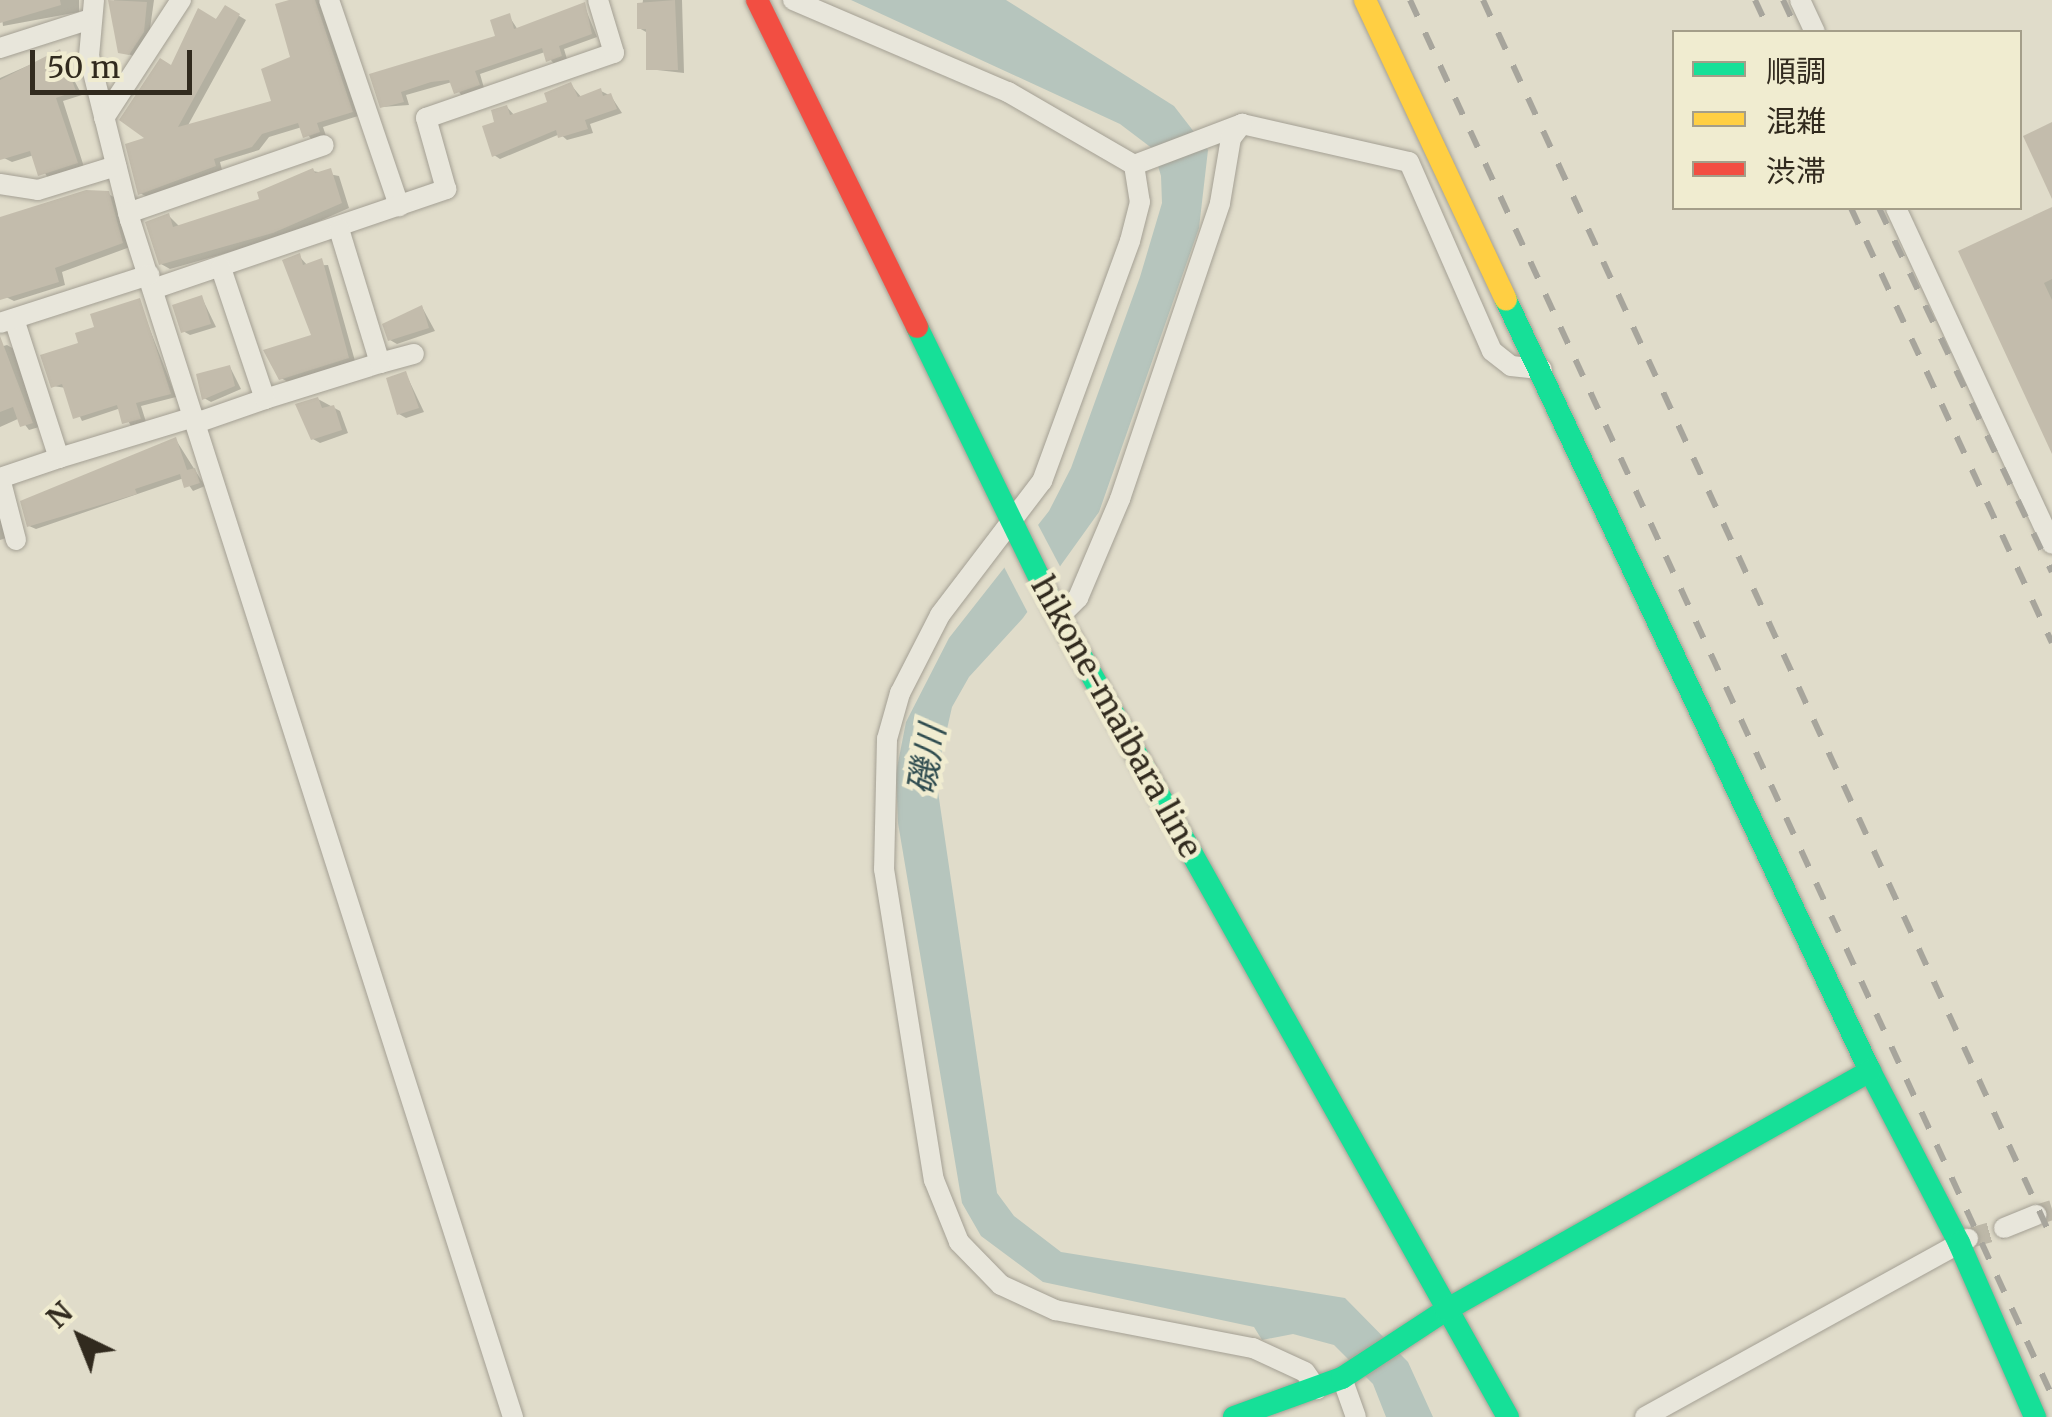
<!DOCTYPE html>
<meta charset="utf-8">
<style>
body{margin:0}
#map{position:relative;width:2052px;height:1417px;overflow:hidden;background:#e0dcca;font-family:Merriweather,"Noto Sans JP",serif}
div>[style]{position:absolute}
.water>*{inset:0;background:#b6c5bd}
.pier>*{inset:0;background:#e0dcca}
.shadow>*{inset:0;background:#0003}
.building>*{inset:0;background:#c3bcac}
.street-tunnel>*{height:20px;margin-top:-10px;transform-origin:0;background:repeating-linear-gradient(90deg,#bdb8a8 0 20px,transparent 0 30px)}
.roads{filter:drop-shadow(0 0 2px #a4a094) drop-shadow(0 0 2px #a4a094)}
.street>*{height:20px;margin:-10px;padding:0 10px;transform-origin:10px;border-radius:10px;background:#e8e6db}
.fast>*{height:22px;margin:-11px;padding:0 11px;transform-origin:11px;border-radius:11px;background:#16e098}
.slow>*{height:22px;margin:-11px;padding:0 11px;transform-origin:11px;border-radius:11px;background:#ffcf43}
.jam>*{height:22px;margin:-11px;padding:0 11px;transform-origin:11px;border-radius:11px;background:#f24e42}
.rail>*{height:6px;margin-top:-3px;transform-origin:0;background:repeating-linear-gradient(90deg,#a7a59c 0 18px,transparent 0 36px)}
span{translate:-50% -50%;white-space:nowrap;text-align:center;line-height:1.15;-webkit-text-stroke:9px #f0ecd0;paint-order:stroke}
.street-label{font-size:32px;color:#312a1e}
.water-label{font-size:35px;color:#2f4c4f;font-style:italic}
.legend{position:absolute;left:1672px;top:30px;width:350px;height:180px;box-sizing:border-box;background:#f0ecd0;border:2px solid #a49e89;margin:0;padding:12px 18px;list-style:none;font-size:30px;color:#312a1e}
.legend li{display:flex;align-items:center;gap:20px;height:50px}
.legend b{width:50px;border:2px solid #a49e89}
.north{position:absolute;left:30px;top:1287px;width:100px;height:100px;-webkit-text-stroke:8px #f0ecd0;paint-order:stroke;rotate:317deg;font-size:28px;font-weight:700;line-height:40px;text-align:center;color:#312a1e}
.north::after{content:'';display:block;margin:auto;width:35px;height:45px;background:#312a1e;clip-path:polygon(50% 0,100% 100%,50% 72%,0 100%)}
.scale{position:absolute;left:30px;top:50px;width:162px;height:45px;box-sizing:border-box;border:5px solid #312a1e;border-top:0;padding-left:12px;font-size:30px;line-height:35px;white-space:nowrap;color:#312a1e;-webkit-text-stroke:8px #f0ecd0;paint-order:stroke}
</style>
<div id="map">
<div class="water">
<div style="clip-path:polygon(851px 0,1006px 0,1174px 106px,1208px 150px,1199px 228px,1099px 512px,1023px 618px,969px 677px,952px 707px,936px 778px,997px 1193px,1014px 1216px,1061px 1252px,1345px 1298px,1408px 1362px,1433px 1417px,1386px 1417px,1373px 1384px,1334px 1345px,1293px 1334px,1262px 1340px,1254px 1327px,1043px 1282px,981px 1236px,962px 1203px,898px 823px,896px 773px,906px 722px,949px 638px,1049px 511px,1071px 468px,1140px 277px,1162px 203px,1161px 176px,1153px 149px,1120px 124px)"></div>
</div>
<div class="pier">
<div style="clip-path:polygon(1036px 521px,1063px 572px,1030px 617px,1003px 565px)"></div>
</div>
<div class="shadow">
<div style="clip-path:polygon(0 0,79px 0,79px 12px,3px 26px)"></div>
<div style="clip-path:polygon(114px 0,154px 0,149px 36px,136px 57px,120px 51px)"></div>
<div style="clip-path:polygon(297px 0,320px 0,358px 116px,323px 127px,326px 136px,312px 140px,302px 127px,269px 137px,259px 150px,220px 162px,222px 170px,147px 197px,140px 193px,172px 69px,226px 8px,246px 20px,187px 127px,274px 102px,293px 58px)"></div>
<div style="clip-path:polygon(643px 0,682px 0,684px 73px,648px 69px,646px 32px,639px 28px)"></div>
<div style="clip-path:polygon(584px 5px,597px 37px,564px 49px,567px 59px,554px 64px,545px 52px,480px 74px,484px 88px,462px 96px,452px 82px,406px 95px,409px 105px,382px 107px,372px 76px,498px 38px,509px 16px,518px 30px)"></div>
<div style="clip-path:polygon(59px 52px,82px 95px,63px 101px,84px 167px,48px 178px,34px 155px,12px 162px,0 156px,0 78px)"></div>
<div style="clip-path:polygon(571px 85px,582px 98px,601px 91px,611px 96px,622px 113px,590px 124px,593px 133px,567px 140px,560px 134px,500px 159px,494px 155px,497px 123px,507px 107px,515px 116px,550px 103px)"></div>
<div style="clip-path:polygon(313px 171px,339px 176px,349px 208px,283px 237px,170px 269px,161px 264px,169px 216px,180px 227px,262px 200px)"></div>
<div style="clip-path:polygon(108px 194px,116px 198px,130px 247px,62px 272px,65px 285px,14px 301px,6px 297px,0 290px,0 218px)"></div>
<div style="clip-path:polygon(2052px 210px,2052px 449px,1961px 252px)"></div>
<div style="clip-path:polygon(299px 256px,308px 266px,328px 265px,355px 361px,288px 382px,281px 378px,314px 337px)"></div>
<div style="clip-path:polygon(202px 298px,216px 327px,190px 335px,183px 331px)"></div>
<div style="clip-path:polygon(139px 301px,176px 397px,141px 406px,146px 422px,131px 426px,121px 408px,82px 421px,66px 388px,53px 386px,97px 329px)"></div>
<div style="clip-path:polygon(422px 307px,435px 331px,397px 344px,390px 340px)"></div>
<div style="clip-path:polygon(7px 345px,14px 349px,39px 427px,29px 430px,20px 418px,0 427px,0 347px)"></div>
<div style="clip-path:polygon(230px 367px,241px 389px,211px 402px,204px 398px)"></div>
<div style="clip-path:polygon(406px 374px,424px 412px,406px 418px,399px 414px)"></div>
<div style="clip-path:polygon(318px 399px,340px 411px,348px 433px,320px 443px,313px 439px)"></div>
<div style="clip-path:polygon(176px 440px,205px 486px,193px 491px,184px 478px,36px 529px,29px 526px)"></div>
<div style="clip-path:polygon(0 514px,6px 538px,0 540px)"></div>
</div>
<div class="building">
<div style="clip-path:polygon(0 0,60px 0,61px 5px,0 23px)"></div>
<div style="clip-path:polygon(108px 0,147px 2px,144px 32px,129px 55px,118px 53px)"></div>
<div style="clip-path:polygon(289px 0,315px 0,353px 112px,317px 123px,320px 132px,303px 138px,298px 123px,262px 134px,252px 147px,214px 159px,216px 166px,138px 195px,125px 144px,144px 138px,119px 120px,160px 58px,171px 65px,198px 8px,216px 19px,225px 5px,240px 14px,178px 127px,271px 101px,261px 69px,290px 57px,275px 4px)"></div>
<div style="clip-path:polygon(675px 0,678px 70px,646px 70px,646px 29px,637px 29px,637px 3px)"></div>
<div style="clip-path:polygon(585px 2px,592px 34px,559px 46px,562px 56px,546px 62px,542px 48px,475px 71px,480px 85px,454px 94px,449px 80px,431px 82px,401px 92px,404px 102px,380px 108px,369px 74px,495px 36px,490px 20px,510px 13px,514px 29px)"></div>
<div style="clip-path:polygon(60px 49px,76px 91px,56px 98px,78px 163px,38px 176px,30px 151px,0 160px,0 80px)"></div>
<div style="clip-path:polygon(571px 82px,578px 97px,601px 88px,603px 96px,611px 93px,617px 109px,585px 120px,588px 129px,558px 138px,556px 130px,492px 157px,482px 126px,494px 122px,491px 110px,507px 105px,510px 115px,547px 102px,544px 93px)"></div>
<div style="clip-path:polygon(2052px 122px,2052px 199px,2023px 136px)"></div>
<div style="clip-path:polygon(313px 168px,315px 173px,331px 168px,342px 203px,273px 233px,159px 265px,145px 222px,169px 213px,173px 227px,259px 199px,257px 192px)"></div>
<div style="clip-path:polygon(86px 190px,109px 191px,123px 243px,55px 268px,59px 282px,0 300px,0 217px)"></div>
<div style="clip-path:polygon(2052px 207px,2052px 279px,2044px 283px,2052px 300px,2052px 454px,1958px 251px)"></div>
<div style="clip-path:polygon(300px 253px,303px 265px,322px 258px,349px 358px,279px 380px,263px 350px,311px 335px,282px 260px)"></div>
<div style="clip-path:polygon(202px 295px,211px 324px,181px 333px,172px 305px)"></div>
<div style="clip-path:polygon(140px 298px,171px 394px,136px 403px,141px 419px,122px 424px,117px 405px,73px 419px,62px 384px,51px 388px,40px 355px,78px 343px,75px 333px,94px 327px,90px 314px)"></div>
<div style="clip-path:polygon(422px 305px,429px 328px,388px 341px,382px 324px)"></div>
<div style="clip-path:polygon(0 336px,33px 423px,20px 427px,13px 407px,0 412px)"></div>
<div style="clip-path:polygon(230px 365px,235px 386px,202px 400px,196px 374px)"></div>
<div style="clip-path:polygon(406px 371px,419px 408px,397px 415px,386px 378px)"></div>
<div style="clip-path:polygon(318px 397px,322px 408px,334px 405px,342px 430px,311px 440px,295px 404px)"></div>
<div style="clip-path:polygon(176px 437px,187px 470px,195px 468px,200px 483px,184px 488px,180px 474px,135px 489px,137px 494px,27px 527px,20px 501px)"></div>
</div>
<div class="street-tunnel">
<div style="left:2036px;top:1215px;width:17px;rotate:-17deg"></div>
<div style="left:1970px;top:1238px;width:35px;rotate:-16deg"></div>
</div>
<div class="roads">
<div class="street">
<div style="left:94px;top:0;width:56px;rotate:95.1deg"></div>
<div style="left:89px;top:56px;width:169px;rotate:76deg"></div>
<div style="left:130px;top:220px;width:1257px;rotate:72.26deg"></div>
<div style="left:329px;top:0;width:218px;rotate:71.2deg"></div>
<div style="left:793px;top:0;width:234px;rotate:23.2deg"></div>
<div style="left:1008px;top:92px;width:146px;rotate:30.1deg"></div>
<div style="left:1134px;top:165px;width:116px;rotate:-20.8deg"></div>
<div style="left:1242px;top:124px;width:171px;rotate:12.8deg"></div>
<div style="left:1409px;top:162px;width:206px;rotate:66.3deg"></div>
<div style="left:1492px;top:351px;width:24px;rotate:38deg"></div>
<div style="left:1511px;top:366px;width:31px;rotate:6deg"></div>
<div style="left:1800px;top:0;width:35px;rotate:65deg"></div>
<div style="left:0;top:48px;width:96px;rotate:-17.7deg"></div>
<div style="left:104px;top:118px;width:141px;rotate:-56.9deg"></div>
<div style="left:1134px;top:165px;width:37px;rotate:81deg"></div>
<div style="left:1140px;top:202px;width:40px;rotate:104.4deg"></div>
<div style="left:1130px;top:241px;width:256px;rotate:110.1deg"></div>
<div style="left:1042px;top:481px;width:168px;rotate:127.3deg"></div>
<div style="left:940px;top:615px;width:88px;rotate:117.1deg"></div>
<div style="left:900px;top:693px;width:48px;rotate:105.8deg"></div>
<div style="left:887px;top:739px;width:130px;rotate:91.3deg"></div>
<div style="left:884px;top:869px;width:315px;rotate:80.9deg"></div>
<div style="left:934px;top:1180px;width:67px;rotate:68deg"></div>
<div style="left:959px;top:1242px;width:60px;rotate:45.7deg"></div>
<div style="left:1001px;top:1285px;width:60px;rotate:24.8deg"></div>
<div style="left:1055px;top:1310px;width:202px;rotate:10.9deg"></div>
<div style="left:1253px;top:1348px;width:57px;rotate:24.8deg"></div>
<div style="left:1305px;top:1372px;width:21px;rotate:55deg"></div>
<div style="left:0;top:184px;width:38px;rotate:9deg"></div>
<div style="left:38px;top:190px;width:82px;rotate:-17.1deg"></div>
<div style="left:1896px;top:208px;width:370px;rotate:65.1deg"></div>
<div style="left:128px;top:213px;width:207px;rotate:-19.1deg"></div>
<div style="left:153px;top:289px;width:310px;rotate:-18.8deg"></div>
<div style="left:446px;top:189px;width:74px;rotate:-105.7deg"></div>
<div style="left:426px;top:118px;width:199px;rotate:-19.1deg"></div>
<div style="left:614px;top:53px;width:55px;rotate:-106.8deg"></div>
<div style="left:14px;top:319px;width:146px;rotate:72.1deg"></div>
<div style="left:59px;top:458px;width:141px;rotate:-16.9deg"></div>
<div style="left:0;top:323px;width:157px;rotate:-17.9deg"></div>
<div style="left:380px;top:363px;width:35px;rotate:-15deg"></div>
<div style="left:265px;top:399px;width:121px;rotate:-17.4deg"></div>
<div style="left:380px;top:363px;width:140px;rotate:-107deg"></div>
<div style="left:196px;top:423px;width:73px;rotate:-19.2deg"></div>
<div style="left:265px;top:399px;width:138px;rotate:-108.6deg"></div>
<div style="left:16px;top:540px;width:64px;rotate:-104.5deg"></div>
<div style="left:0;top:478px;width:62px;rotate:-18.7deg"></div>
<div style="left:1059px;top:617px;width:27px;rotate:-45deg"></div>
<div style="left:1078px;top:598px;width:108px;rotate:-67deg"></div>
<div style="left:1120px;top:499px;width:312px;rotate:-71.3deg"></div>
<div style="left:1220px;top:203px;width:66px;rotate:-80.4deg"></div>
<div style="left:1231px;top:138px;width:18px;rotate:-52deg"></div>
<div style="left:2004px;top:1228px;width:35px;rotate:-22deg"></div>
<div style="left:1342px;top:1378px;width:41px;rotate:70.3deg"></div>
<div style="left:1645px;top:1417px;width:369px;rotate:-28.9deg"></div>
</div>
<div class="fast">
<div style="left:1506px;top:300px;width:853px;rotate:64.73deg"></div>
<div style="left:1870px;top:1071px;width:194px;rotate:62.6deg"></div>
<div style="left:1959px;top:1243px;width:190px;rotate:66.4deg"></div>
<div style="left:917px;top:327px;width:310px;rotate:64deg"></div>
<div style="left:1053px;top:606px;width:930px;rotate:60.71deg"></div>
<div style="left:1234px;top:1417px;width:115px;rotate:-19.9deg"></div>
<div style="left:1342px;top:1378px;width:124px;rotate:-33.2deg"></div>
<div style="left:1446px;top:1310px;width:487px;rotate:-29.4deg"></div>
</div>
<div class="slow">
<div style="left:1365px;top:0;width:331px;rotate:64.8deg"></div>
</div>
<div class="jam">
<div style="left:757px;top:0;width:364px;rotate:63.9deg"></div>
</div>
</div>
<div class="rail">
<div style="left:1410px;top:0;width:1537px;rotate:65.3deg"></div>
<div style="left:1483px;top:0;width:1363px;rotate:65.33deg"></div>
<div style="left:1755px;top:0;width:35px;rotate:65deg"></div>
<div style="left:1783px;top:0;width:35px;rotate:65deg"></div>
<div style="left:1851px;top:208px;width:479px;rotate:65.2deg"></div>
<div style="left:1879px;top:208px;width:403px;rotate:64.6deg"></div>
</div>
<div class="street-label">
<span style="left:1116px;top:717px;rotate:61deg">hikone-maibara line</span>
</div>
<div class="water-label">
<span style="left:927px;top:760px;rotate:-80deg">磯川</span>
</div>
<ul class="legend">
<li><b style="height:12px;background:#16e098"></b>順調</li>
<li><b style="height:12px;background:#ffcf43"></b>混雑</li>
<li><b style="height:12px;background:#f24e42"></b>渋滞</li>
</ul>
<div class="north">N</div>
<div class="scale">50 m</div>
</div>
